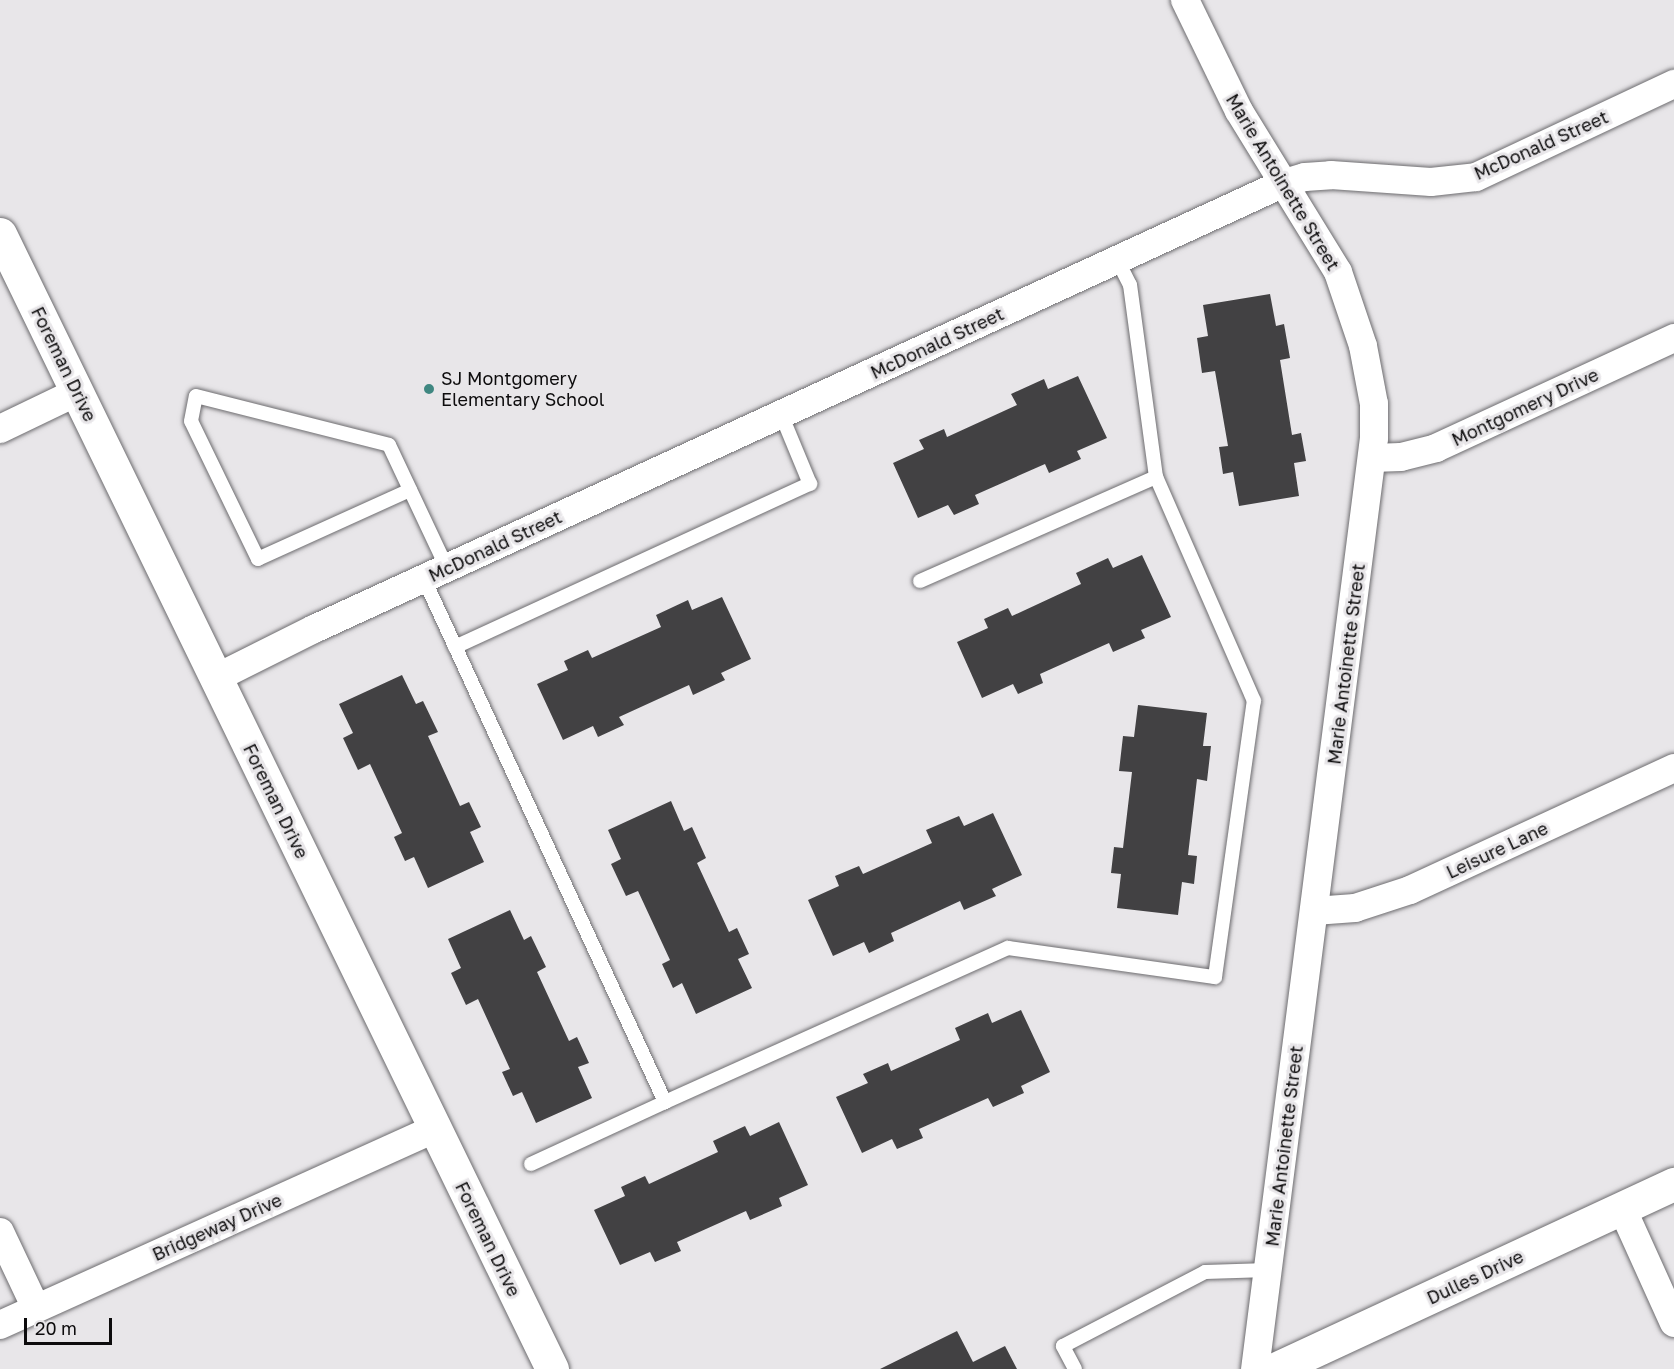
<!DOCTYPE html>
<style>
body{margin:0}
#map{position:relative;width:1674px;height:1369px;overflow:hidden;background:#e8e6e9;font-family:"Golos Text",sans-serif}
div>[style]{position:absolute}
.building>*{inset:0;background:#424143}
.roads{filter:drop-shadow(0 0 2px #6d6c6f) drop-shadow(0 0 2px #6d6c6f)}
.service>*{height:14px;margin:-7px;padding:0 7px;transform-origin:7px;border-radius:7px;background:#fff}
.minor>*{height:28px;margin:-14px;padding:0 14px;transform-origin:14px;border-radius:14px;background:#fff}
.tertiary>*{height:33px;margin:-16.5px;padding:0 16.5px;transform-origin:16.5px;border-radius:16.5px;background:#fff}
.dots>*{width:16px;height:16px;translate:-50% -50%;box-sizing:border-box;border:3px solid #e8e6e9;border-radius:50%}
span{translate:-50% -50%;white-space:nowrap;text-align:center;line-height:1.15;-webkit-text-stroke:6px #e8e6e9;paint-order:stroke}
.street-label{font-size:18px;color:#0d0c0d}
.poi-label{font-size:18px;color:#0d0c0d}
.left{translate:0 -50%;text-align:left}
.scale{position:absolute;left:24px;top:1318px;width:88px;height:27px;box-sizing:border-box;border:3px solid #0d0c0d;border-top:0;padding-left:8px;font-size:18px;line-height:21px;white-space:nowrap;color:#0d0c0d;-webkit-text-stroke:4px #e8e6e9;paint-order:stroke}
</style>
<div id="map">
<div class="building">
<div style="clip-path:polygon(1270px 294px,1276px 326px,1284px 324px,1290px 358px,1280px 360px,1292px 435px,1301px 433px,1306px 461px,1294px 463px,1299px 496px,1239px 506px,1233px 472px,1223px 474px,1219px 447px,1228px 446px,1215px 371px,1202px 373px,1197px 338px,1208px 336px,1203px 305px)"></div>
<div style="clip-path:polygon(1078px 376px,1107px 438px,1077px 451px,1081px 459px,1049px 473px,1045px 464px,975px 495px,979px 504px,954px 515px,948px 505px,918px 518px,893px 463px,924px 449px,919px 440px,944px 429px,947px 437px,1017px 405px,1011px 394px,1044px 379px,1048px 389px)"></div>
<div style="clip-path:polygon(1142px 555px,1171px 617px,1141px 630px,1145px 638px,1113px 652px,1109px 643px,1040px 674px,1043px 683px,1018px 694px,1013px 684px,982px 698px,957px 642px,988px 628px,984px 619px,1008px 608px,1012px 616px,1081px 584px,1076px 573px,1108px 558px,1113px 568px)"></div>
<div style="clip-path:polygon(722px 597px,751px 659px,721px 673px,725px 680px,693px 695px,689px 685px,619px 717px,624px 725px,598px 737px,593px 726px,563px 740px,537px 684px,568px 670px,564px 661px,588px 650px,592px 658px,661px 627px,656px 615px,688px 600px,692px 610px)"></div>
<div style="clip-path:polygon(402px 675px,416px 704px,423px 701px,438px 732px,428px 736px,460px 806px,469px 802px,481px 827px,470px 832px,484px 862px,428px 888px,414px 857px,405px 861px,394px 837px,402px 833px,370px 764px,358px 770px,343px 738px,353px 733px,339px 704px)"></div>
<div style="clip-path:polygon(1138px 705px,1207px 713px,1203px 746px,1211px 746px,1207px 781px,1197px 779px,1188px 855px,1197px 856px,1194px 884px,1182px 882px,1178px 915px,1117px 908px,1121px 874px,1111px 873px,1114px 847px,1123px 848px,1132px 772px,1119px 771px,1123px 736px,1134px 737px)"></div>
<div style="clip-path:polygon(671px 801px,684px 831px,692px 827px,706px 858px,697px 863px,729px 932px,737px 928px,749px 954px,738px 959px,752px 988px,696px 1014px,682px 983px,673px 988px,662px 964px,670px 960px,638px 891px,626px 896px,611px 864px,621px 859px,608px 830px)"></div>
<div style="clip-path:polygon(993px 813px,1022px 875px,992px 889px,996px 896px,964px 910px,960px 901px,891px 933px,894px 941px,869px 953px,864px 942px,833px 956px,808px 900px,839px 886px,835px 876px,859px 866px,863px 874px,932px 843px,926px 830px,959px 816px,964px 826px)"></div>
<div style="clip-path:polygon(510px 910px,524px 940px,531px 936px,546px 967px,537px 972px,569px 1041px,577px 1037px,589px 1063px,578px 1067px,592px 1098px,536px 1123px,522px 1092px,513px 1096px,502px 1072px,510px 1069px,478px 999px,466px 1005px,451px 973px,461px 968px,448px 939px)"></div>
<div style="clip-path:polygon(1021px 1010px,1050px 1072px,1021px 1086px,1024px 1093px,993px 1107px,988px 1098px,919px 1129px,923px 1138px,897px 1149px,892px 1139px,862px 1153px,836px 1097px,868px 1083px,863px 1074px,888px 1063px,891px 1071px,960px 1040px,955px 1028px,988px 1013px,992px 1023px)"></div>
<div style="clip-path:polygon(779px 1122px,808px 1185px,779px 1198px,782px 1206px,750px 1220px,746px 1211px,677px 1242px,681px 1251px,655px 1262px,650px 1252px,620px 1265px,594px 1210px,625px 1196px,621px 1187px,645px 1176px,649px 1184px,718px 1152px,713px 1141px,745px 1126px,750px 1136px)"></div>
<div style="clip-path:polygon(957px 1331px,973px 1362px,1005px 1346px,1017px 1369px,880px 1369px)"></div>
</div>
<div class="roads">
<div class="service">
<div style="left:410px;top:490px;width:167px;rotate:155.6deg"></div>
<div style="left:258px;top:559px;width:153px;rotate:-115.9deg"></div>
<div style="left:191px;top:421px;width:25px;rotate:-79deg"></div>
<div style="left:196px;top:396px;width:199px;rotate:14.2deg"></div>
<div style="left:389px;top:445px;width:136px;rotate:64.8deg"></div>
<div style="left:424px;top:579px;width:576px;rotate:65.26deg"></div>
<div style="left:665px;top:1102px;width:376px;rotate:-24.2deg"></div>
<div style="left:1008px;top:948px;width:209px;rotate:8deg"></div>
<div style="left:1215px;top:977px;width:279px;rotate:-82deg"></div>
<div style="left:1254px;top:701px;width:244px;rotate:-113.6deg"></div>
<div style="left:1156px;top:477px;width:194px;rotate:-97.7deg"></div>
<div style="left:1130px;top:285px;width:28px;rotate:-117deg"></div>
<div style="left:920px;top:581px;width:258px;rotate:-23.8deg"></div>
<div style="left:455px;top:647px;width:391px;rotate:-24.7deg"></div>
<div style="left:810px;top:484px;width:76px;rotate:-112.5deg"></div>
<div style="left:531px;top:1164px;width:148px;rotate:-24.8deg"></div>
<div style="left:1075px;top:1369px;width:26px;rotate:-118deg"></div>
<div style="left:1063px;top:1346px;width:160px;rotate:-27.5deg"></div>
<div style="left:1205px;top:1272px;width:63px;rotate:-1.8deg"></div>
</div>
<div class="minor">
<div style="left:1185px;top:0;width:123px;rotate:64.1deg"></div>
<div style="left:1239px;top:111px;width:189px;rotate:58.4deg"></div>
<div style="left:1338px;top:272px;width:78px;rotate:71.3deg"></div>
<div style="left:1363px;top:346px;width:59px;rotate:79.3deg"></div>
<div style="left:1374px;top:404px;width:34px;rotate:90deg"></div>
<div style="left:1374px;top:438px;width:939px;rotate:97.28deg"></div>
<div style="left:0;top:429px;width:85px;rotate:-25.7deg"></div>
<div style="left:1372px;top:458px;width:29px;rotate:-2deg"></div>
<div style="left:1401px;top:457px;width:36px;rotate:-14deg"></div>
<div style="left:1436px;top:448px;width:262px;rotate:-24.8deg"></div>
<div style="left:216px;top:678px;width:110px;rotate:-26.6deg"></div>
<div style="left:314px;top:629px;width:1065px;rotate:-24.69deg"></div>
<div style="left:1282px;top:184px;width:24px;rotate:-17deg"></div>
<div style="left:1305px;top:177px;width:26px;rotate:-4deg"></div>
<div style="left:1331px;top:175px;width:100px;rotate:4deg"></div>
<div style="left:1431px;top:182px;width:45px;rotate:-6.3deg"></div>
<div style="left:1476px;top:177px;width:219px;rotate:-25.2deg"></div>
<div style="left:1314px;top:911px;width:41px;rotate:-4.2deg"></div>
<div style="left:1355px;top:908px;width:58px;rotate:-18.1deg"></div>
<div style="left:1410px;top:890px;width:291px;rotate:-24.8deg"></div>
<div style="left:1622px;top:1208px;width:126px;rotate:65.7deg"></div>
<div style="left:0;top:1232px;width:84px;rotate:64.7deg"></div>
<div style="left:0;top:1325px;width:477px;rotate:-24.3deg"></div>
</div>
<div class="tertiary">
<div style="left:0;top:234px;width:1262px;rotate:64.06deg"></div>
<div style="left:1275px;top:1369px;width:440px;rotate:-24.9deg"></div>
</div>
</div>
<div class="dots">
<div style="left:429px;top:389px;background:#3f8781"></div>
</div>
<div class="street-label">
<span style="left:1541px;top:145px;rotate:-24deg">McDonald Street</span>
<span style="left:1283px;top:182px;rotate:59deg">Marie Antoinette Street</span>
<span style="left:937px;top:343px;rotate:-25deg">McDonald Street</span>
<span style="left:64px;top:364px;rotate:64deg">Foreman Drive</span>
<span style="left:1525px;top:407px;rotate:-25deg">Montgomery Drive</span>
<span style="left:495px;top:546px;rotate:-25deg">McDonald Street</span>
<span style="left:1346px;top:664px;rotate:-83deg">Marie Antoinette Street</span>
<span style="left:276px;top:801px;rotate:64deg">Foreman Drive</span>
<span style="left:1497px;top:850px;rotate:-25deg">Leisure Lane</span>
<span style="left:1284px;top:1146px;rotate:-83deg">Marie Antoinette Street</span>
<span style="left:217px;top:1227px;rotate:-24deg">Bridgeway Drive</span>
<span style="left:488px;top:1239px;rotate:64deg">Foreman Drive</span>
<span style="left:1475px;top:1277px;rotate:-25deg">Dulles Drive</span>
</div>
<div class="poi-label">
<span class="left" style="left:441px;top:389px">SJ Montgomery<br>Elementary School</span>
</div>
<div class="scale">20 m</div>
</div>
